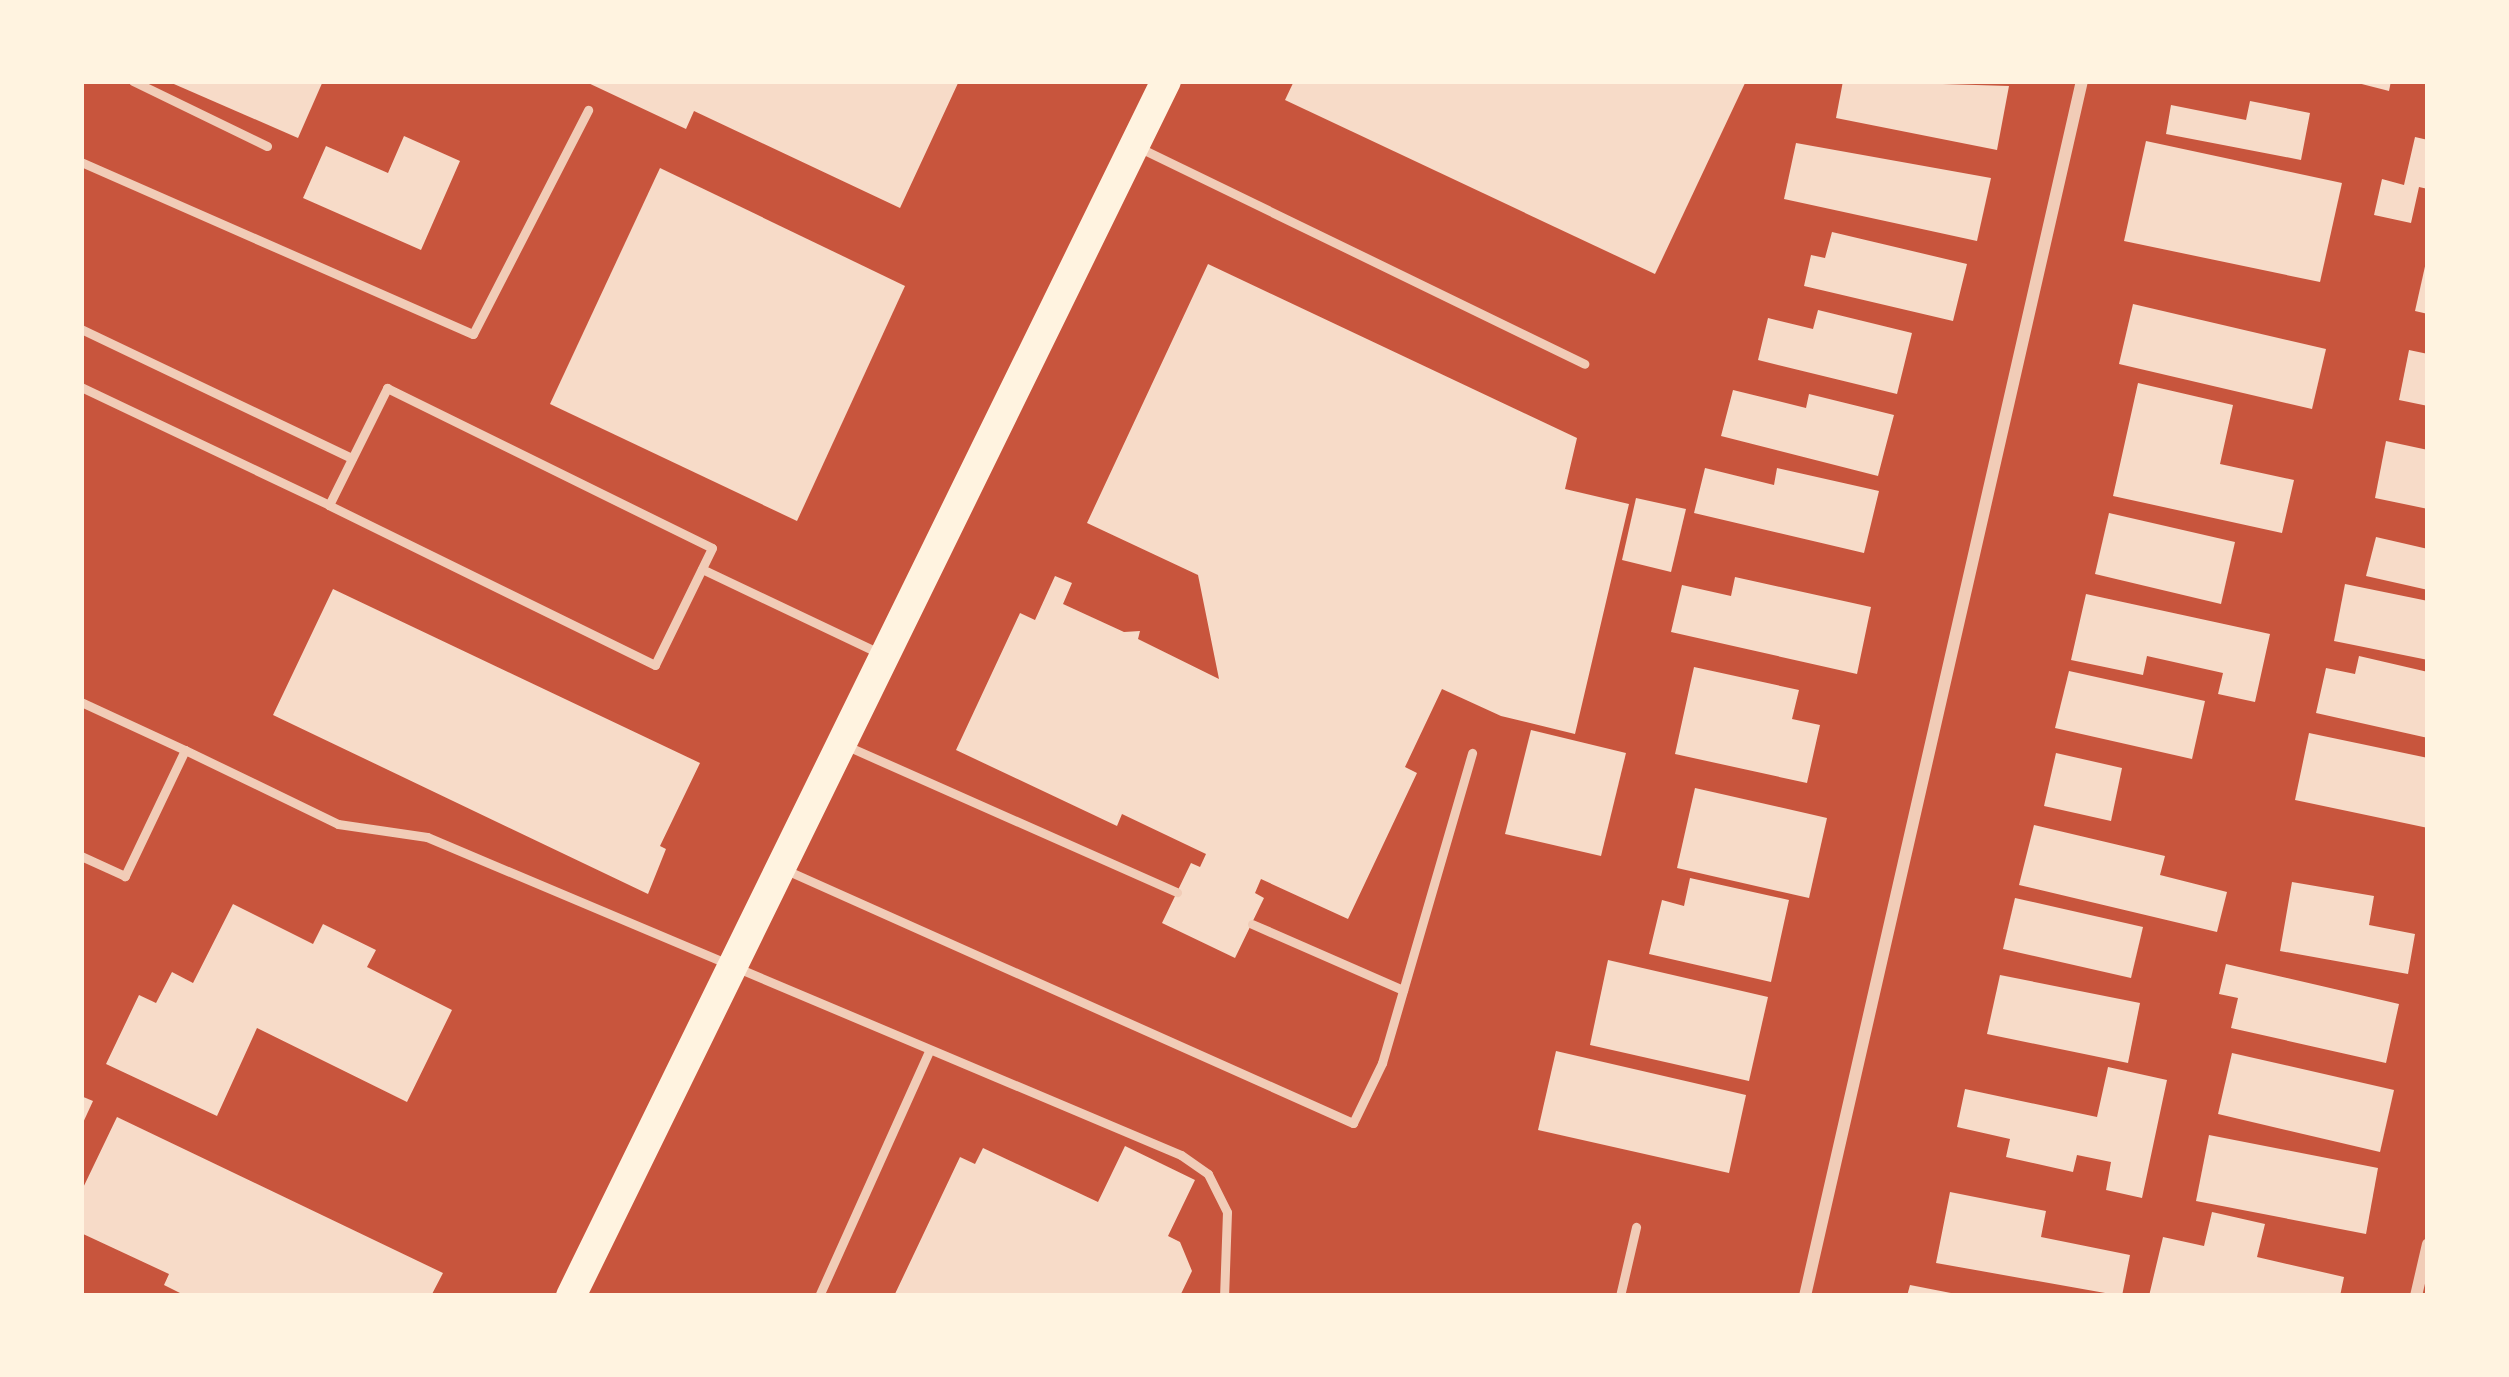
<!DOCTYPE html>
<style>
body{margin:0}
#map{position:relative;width:2509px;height:1377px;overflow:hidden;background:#c8553d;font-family:Ubuntu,sans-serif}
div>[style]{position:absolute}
.building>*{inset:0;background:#f7dbc8}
.service>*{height:9px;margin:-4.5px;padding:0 4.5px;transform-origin:4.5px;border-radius:4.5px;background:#f1ccb7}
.minor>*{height:12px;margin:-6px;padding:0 6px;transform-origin:6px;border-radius:6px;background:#f1ccb7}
.primary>*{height:30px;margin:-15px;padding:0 15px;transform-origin:15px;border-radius:15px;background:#fff3e0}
span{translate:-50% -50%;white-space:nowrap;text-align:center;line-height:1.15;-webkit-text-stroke:12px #fff3e0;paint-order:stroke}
.frame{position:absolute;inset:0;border:84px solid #fff3e0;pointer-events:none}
</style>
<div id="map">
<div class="building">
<div style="clip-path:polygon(167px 81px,323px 81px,298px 138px)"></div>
<div style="clip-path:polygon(584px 81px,959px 81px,900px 208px,694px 111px,686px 129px)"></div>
<div style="clip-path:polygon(1294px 81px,1746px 81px,1655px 274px,1285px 100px)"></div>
<div style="clip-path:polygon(1843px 81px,2009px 86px,1997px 150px,1836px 118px)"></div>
<div style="clip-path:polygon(2350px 81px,2391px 81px,2389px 91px)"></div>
<div style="clip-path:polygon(2250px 101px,2310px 113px,2301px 160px,2166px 134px,2171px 105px,2246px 120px)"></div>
<div style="clip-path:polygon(404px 136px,460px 161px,421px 250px,303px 198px,326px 146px,388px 173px)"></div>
<div style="clip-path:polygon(2415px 137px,2428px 140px,2428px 189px,2419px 187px,2411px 223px,2374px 215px,2382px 179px,2404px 185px)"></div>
<div style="clip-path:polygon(2146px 141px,2342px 183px,2320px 282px,2124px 241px)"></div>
<div style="clip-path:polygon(1796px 143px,1991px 178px,1977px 241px,1784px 199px)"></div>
<div style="clip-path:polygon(660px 168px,905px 286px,797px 521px,550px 404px)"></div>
<div style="clip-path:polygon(1832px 232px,1967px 264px,1953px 321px,1804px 286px,1811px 255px,1825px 258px)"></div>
<div style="clip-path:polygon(2426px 262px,2428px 262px,2428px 314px,2415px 311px)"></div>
<div style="clip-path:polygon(1208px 264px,1577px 438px,1565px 489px,1629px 504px,1575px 734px,1501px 716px,1442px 689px,1405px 767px,1417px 773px,1348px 919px,1261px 879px,1255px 893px,1264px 898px,1235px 958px,1162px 923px,1191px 863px,1200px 867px,1206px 854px,1122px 814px,1117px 826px,956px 750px,1020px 613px,1035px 620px,1055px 576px,1072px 583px,1063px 604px,1124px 632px,1140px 631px,1138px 639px,1219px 679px,1198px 575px,1087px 523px)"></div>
<div style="clip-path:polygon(2133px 304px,2326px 349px,2312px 409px,2119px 364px)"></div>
<div style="clip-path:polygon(1818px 310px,1912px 333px,1897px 394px,1758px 360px,1768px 318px,1813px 329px)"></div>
<div style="clip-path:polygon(2409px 350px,2428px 354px,2428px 406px,2399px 400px)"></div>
<div style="clip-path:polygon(2138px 383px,2233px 405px,2220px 464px,2294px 480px,2282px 533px,2113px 496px)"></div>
<div style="clip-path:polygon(1733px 390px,1806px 408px,1809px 394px,1894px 415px,1878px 476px,1721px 436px)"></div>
<div style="clip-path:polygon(2386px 441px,2428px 450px,2428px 509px,2375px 498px)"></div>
<div style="clip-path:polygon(1705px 468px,1774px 485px,1777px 468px,1879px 491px,1864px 553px,1694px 513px)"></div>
<div style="clip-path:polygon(1636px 498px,1686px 509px,1671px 572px,1622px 560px)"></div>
<div style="clip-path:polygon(2109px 513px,2235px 542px,2221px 604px,2095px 574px)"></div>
<div style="clip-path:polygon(2376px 537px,2428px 549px,2428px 590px,2366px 576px)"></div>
<div style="clip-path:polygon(1735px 577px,1871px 607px,1857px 674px,1671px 632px,1682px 585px,1731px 596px)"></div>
<div style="clip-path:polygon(2345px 584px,2428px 601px,2428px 660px,2334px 641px)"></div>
<div style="clip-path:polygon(333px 589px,700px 763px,660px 846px,666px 849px,648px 894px,273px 715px)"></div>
<div style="clip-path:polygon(2086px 594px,2270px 634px,2255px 702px,2218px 694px,2223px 673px,2147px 656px,2143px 675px,2071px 660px)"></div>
<div style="clip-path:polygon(2359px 656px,2428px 672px,2428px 738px,2316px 713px,2326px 668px,2355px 674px)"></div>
<div style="clip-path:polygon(1694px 667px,1799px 690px,1792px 719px,1820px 725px,1807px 783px,1675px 754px)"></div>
<div style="clip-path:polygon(2069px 671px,2205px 701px,2192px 759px,2055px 728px)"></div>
<div style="clip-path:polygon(1531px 730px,1626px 753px,1601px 856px,1505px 834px)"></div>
<div style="clip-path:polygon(2309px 733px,2428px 758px,2428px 828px,2295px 800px)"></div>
<div style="clip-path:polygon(2056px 753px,2122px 768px,2111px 821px,2044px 806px)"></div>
<div style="clip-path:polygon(1695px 788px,1827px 818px,1809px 898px,1677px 868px)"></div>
<div style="clip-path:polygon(2034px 825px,2165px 856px,2160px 875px,2227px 892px,2217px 932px,2019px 885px)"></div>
<div style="clip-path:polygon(1690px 878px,1789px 900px,1771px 982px,1649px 954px,1662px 900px,1684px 906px)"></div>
<div style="clip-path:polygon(2292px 882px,2374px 896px,2369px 925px,2415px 934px,2408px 974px,2280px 951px)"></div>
<div style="clip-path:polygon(2015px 898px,2143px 927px,2131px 978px,2003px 949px)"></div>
<div style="clip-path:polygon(233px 904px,313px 944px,323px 924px,376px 950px,367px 967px,452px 1010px,407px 1102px,257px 1028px,217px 1116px,106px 1064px,139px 995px,156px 1003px,172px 972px,193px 983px)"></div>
<div style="clip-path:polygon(1608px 960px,1768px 997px,1749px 1081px,1590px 1045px)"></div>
<div style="clip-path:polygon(2226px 964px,2399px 1004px,2386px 1063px,2231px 1028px,2238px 998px,2219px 994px)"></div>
<div style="clip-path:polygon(2000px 975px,2140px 1003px,2128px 1063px,1987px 1034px)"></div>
<div style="clip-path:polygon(1556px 1051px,1746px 1095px,1729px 1173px,1538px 1130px)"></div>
<div style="clip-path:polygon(2232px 1053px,2394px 1090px,2380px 1152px,2218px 1114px)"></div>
<div style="clip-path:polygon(2108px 1067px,2167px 1080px,2142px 1198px,2106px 1190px,2111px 1162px,2077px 1155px,2073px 1172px,2006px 1157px,2010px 1139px,1957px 1127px,1965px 1089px,2097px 1117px)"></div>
<div style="clip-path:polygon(81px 1096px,93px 1101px,81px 1127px)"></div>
<div style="clip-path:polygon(117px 1117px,443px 1273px,431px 1296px,186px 1296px,164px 1285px,169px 1274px,81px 1233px,81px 1192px)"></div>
<div style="clip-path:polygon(2209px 1135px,2378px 1168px,2366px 1234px,2196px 1201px)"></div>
<div style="clip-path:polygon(1125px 1146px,1195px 1180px,1168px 1236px,1180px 1242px,1192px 1271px,1180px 1296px,894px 1296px,960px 1157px,975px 1164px,983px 1148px,1098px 1202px)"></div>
<div style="clip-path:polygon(1950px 1192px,2046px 1211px,2041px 1237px,2130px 1255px,2122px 1296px,1936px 1263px)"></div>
<div style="clip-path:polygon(2212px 1212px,2265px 1224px,2257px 1257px,2344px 1277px,2340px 1296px,2149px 1296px,2163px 1237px,2204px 1246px)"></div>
<div style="clip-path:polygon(1910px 1285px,1956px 1294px,1955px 1296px,1907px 1296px)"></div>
</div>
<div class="service">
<div style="left:133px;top:81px;width:149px;rotate:25.9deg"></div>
<div style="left:1140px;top:148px;width:494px;rotate:25.9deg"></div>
<div style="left:81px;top:162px;width:428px;rotate:23.7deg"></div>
<div style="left:473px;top:334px;width:252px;rotate:-62.8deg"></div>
<div style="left:81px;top:329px;width:300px;rotate:25.5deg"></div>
<div style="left:81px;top:387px;width:275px;rotate:25.4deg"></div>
<div style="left:387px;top:388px;width:362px;rotate:26.2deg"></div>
<div style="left:712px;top:548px;width:130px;rotate:116deg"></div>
<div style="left:655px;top:665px;width:363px;rotate:-153.9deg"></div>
<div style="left:329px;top:505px;width:131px;rotate:-63.6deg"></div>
<div style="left:702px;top:569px;width:198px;rotate:25.4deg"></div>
<div style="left:81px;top:702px;width:115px;rotate:24.8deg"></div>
<div style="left:185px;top:750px;width:140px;rotate:115.5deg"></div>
<div style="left:125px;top:876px;width:48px;rotate:-155.6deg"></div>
<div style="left:847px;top:746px;width:361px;rotate:23.9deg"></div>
<div style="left:185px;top:750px;width:170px;rotate:25.8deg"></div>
<div style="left:338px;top:824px;width:90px;rotate:8.3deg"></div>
<div style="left:427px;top:837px;width:818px;rotate:22.87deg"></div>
<div style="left:1181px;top:1155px;width:33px;rotate:35deg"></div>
<div style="left:1208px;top:1174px;width:42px;rotate:63.4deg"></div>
<div style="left:1227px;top:1212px;width:84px;rotate:92deg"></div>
<div style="left:786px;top:870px;width:621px;rotate:24.05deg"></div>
<div style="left:1353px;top:1123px;width:67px;rotate:-64.2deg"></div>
<div style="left:1382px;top:1063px;width:323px;rotate:-73.8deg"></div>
<div style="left:1252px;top:924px;width:165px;rotate:23.6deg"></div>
<div style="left:819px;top:1296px;width:269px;rotate:-65.8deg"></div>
<div style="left:1620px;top:1296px;width:71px;rotate:-76.9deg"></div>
</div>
<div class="minor">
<div style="left:1805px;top:1296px;width:1246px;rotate:-77.16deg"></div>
<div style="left:2416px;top:1296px;width:53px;rotate:-77deg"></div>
</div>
<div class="primary">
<div style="left:571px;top:1296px;width:1353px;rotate:-63.91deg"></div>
</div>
<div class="frame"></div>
</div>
